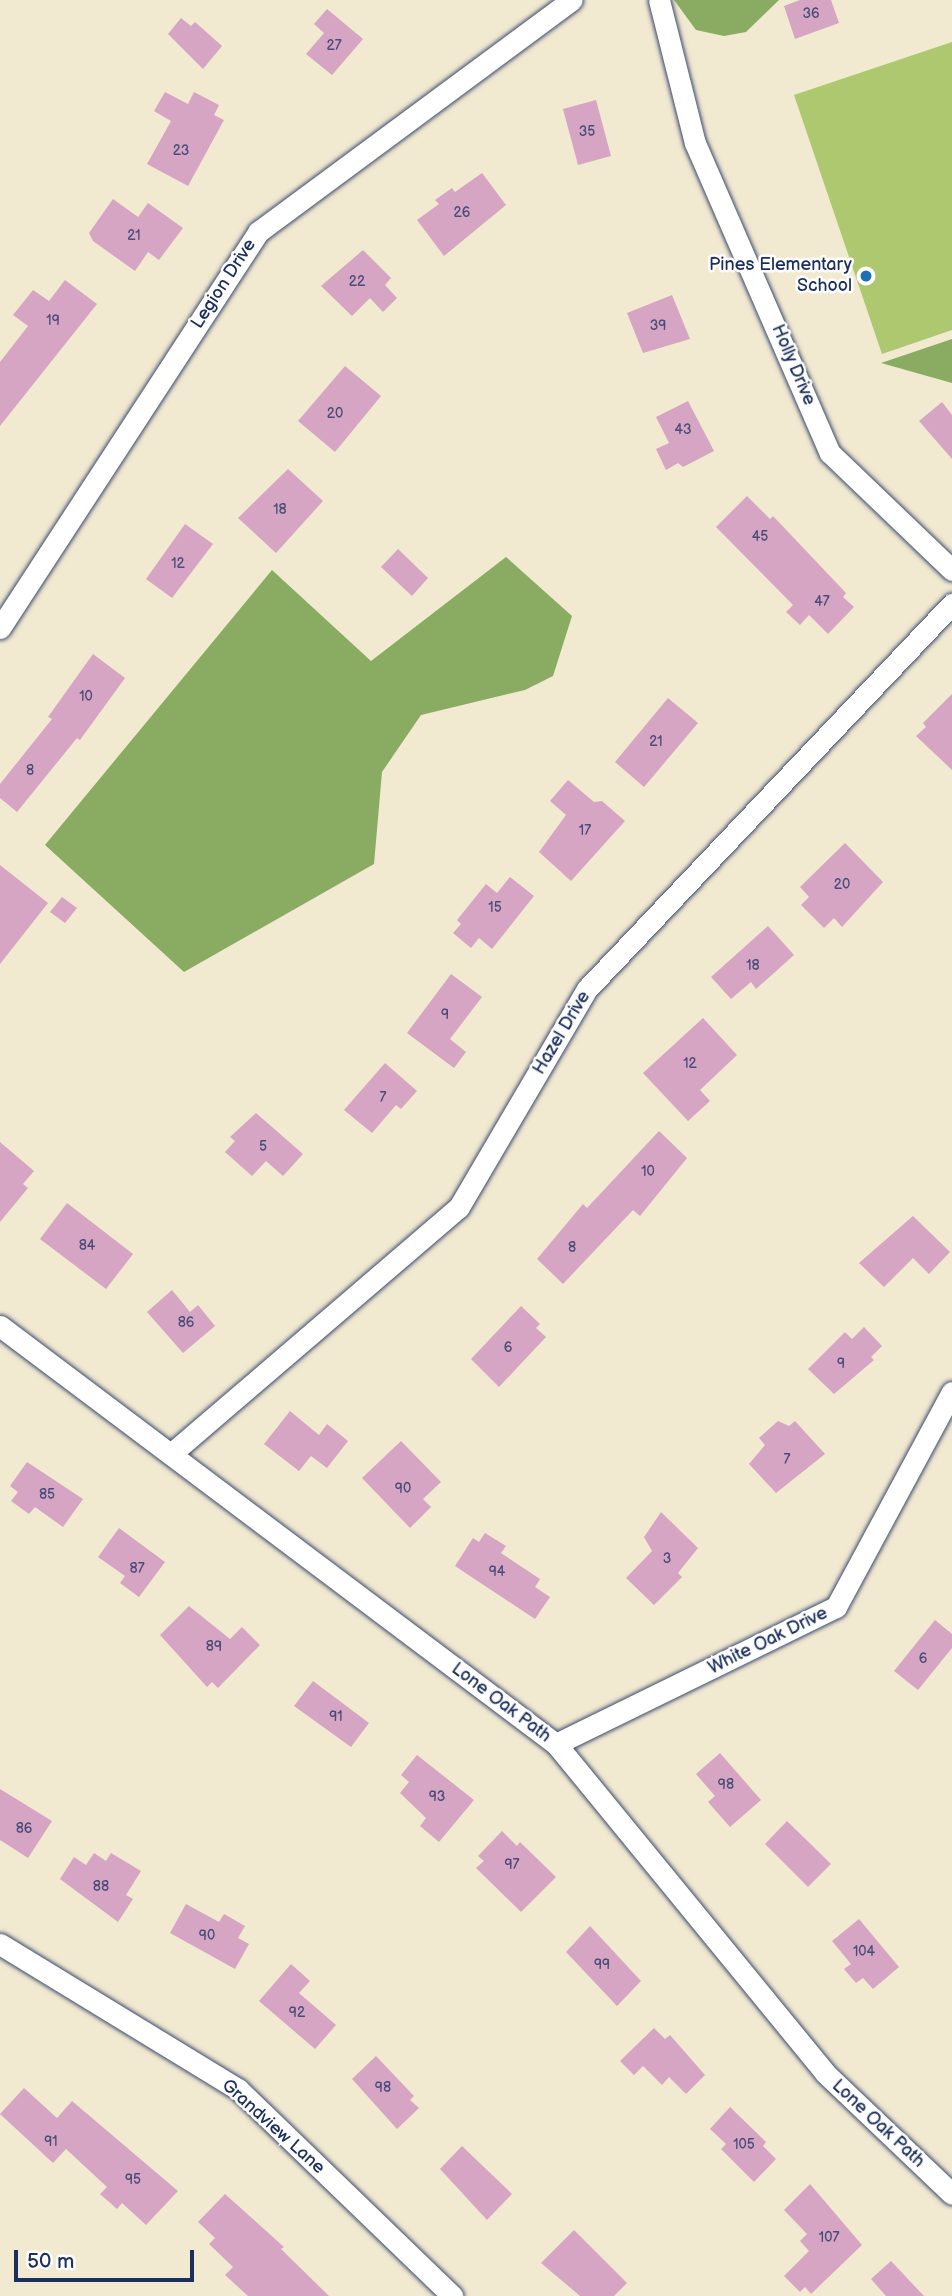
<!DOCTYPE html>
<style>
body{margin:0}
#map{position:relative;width:952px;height:2296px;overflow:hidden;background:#f2e9d1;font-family:"Balsamiq Sans",sans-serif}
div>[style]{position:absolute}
.green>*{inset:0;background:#adc86f}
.forest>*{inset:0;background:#8aac62}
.building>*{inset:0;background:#d6a5c4}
.roads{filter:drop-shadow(0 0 2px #3b4b6f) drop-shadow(0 0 2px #3b4b6f)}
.minor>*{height:21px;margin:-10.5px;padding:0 10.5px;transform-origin:10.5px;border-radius:10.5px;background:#fff}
.dots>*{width:19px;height:19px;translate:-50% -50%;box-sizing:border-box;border:4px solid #fff;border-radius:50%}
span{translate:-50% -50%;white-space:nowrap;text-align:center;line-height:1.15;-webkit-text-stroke:5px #fff;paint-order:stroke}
.number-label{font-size:14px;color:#4a4c78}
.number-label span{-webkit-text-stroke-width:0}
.poi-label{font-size:18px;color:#1b2f5e}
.right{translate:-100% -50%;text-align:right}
.street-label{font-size:18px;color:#1b2f5e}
.scale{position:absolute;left:14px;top:2250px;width:180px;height:32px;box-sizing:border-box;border:4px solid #1b2f5e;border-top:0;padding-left:9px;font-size:21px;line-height:24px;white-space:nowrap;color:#1b2f5e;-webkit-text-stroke:5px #fff;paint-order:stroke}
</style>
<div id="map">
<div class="green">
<div style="clip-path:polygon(952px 42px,952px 330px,882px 354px,794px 95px)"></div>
</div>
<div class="forest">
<div style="clip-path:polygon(674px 0,779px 0,746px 32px,724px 36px,696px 30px)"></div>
<div style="clip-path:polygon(952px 339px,952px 383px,881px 363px)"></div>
<div style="clip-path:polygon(506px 557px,572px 616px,553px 676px,525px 690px,421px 715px,382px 772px,374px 864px,184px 972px,45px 845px,272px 570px,371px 661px)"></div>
</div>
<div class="building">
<div style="clip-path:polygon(800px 0,831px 0,839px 23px,795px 39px,784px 6px)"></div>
<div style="clip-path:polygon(327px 9px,363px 39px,332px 75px,306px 54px,324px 33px,314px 24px)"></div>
<div style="clip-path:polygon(181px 18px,191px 26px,195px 22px,222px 46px,203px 69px,168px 34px)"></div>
<div style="clip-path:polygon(165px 92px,188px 104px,194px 92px,219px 105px,214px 115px,224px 120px,188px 186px,147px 164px,171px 121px,154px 111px)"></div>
<div style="clip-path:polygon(596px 100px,611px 156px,578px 165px,563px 109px)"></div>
<div style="clip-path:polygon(482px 173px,506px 205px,444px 256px,417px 220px,439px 204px,435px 200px,452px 188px,455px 192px)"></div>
<div style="clip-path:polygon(113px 199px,138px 217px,148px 203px,183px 228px,159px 260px,148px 252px,135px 271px,93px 241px,89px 233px)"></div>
<div style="clip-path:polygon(363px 250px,391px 278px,385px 285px,397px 298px,383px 312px,370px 298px,352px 316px,321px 286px)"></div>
<div style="clip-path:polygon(65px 280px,97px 304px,0 426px,0 362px,28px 326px,13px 315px,33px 290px,49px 301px)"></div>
<div style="clip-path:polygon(672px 295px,690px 339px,643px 353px,627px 313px)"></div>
<div style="clip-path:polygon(345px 366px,381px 396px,335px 452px,298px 421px)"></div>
<div style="clip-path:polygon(688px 401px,714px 451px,683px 467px,678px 463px,666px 470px,656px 449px,669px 443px,656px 417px)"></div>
<div style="clip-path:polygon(942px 402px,952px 415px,952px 459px,919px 421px)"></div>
<div style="clip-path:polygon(288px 469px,323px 501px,276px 553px,238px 518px)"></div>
<div style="clip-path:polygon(747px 496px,770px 519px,773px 516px,846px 593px,843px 597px,854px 607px,828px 634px,809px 615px,800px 625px,786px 612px,793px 605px,716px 527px)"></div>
<div style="clip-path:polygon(185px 524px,213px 544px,172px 598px,146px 579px)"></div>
<div style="clip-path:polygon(398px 549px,428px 578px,412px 596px,381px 567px)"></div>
<div style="clip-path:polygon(93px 654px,125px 678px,80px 740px,77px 738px,17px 812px,0 798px,0 784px,52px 719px,48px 717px)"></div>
<div style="clip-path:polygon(952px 694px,952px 770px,916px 736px,926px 727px,923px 723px)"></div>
<div style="clip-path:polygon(668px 698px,698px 723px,644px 787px,615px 762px)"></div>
<div style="clip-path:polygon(568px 780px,594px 802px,602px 801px,625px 821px,571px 881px,539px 852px,566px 815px,550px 801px)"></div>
<div style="clip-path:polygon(845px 843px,883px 882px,842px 927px,834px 918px,824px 928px,801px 905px,809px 897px,800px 887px)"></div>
<div style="clip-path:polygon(0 865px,48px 903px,0 964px)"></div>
<div style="clip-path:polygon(510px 877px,534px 896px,492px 949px,479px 938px,471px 948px,453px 933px,461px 924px,457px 920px,486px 884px,497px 893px)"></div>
<div style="clip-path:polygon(62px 897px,77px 908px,65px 923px,50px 912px)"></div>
<div style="clip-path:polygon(768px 926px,794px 955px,756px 989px,751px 982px,731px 999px,711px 977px)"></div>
<div style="clip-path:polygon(451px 974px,482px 997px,450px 1039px,466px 1052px,454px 1068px,407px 1033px)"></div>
<div style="clip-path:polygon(703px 1018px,737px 1055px,700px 1090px,710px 1101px,688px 1121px,643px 1073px)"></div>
<div style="clip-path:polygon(385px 1063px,417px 1091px,401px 1109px,396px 1105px,372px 1133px,344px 1110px)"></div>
<div style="clip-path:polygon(256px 1113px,303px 1154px,283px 1176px,266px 1161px,252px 1176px,225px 1152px,235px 1141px,230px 1137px)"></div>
<div style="clip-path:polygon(659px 1131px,687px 1158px,640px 1216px,633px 1210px,563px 1284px,537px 1259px,583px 1204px,587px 1208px)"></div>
<div style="clip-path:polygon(0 1142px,34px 1171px,23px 1184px,28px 1188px,0 1222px)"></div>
<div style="clip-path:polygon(67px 1203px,133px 1254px,106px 1289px,40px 1239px)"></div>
<div style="clip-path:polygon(913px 1216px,950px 1252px,929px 1274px,913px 1258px,884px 1287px,859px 1263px)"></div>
<div style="clip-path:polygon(172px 1290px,190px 1312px,198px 1305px,215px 1326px,183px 1353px,147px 1312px)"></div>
<div style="clip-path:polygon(521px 1306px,540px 1324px,536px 1328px,546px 1337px,499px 1387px,471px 1359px)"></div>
<div style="clip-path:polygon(864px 1327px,882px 1346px,871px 1357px,874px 1360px,834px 1394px,808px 1369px,845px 1332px,852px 1339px)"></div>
<div style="clip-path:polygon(290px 1411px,319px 1435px,327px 1424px,348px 1441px,327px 1468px,311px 1456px,299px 1471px,264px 1444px)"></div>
<div style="clip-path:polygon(778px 1421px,789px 1426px,795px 1421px,825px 1454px,776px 1493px,749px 1464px,765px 1445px,759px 1438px)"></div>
<div style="clip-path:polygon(401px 1441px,441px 1482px,423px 1499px,431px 1507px,410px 1528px,362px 1478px)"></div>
<div style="clip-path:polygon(27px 1462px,83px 1499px,63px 1527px,35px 1507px,29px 1514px,11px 1501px,18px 1492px,10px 1486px)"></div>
<div style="clip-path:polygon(661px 1512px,698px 1548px,678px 1573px,682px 1577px,654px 1605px,626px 1578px,652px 1551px,644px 1537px)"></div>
<div style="clip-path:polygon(119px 1528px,165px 1562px,139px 1597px,120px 1583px,125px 1576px,98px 1557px)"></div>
<div style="clip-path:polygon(485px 1533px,506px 1546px,501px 1553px,540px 1579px,535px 1587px,550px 1597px,535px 1619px,455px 1566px,473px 1538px,479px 1542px)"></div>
<div style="clip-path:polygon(189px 1606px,230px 1639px,242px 1627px,260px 1645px,218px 1688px,212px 1682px,207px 1687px,160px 1635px)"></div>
<div style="clip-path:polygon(935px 1620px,952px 1634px,952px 1648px,918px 1690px,894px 1671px)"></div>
<div style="clip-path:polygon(313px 1681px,369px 1723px,351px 1747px,294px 1706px)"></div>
<div style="clip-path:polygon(720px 1753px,761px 1800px,730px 1827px,708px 1802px,715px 1796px,696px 1774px)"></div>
<div style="clip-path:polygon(417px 1755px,474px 1800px,439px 1842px,420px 1826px,426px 1818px,400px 1793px,409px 1782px,401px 1775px)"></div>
<div style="clip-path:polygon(0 1789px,52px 1821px,28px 1858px,0 1840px)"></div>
<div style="clip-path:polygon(787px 1821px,831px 1864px,808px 1887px,765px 1844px)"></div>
<div style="clip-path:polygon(502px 1831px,517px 1846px,520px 1842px,556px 1877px,521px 1912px,476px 1868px,484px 1861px,478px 1856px)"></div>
<div style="clip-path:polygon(94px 1853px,106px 1861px,111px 1853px,141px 1871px,126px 1895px,133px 1899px,118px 1922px,60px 1879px,74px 1857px,86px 1865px)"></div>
<div style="clip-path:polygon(186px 1904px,219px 1922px,224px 1914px,245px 1926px,238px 1938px,249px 1944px,235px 1969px,170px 1933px)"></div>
<div style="clip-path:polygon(859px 1919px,899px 1967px,873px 1989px,863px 1978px,856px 1983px,844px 1969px,851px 1964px,832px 1941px)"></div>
<div style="clip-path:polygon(590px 1926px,641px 1981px,617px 2006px,566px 1952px)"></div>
<div style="clip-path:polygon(291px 1964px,310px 1981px,299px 1993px,336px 2025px,315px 2049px,259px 2001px)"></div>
<div style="clip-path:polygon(654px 2028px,665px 2039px,670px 2035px,705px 2075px,686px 2094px,669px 2077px,662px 2085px,643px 2066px,634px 2075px,620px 2061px)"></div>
<div style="clip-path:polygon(376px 2056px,414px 2096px,410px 2100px,419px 2108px,397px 2129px,352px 2079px)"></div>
<div style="clip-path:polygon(24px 2088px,57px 2118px,72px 2101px,178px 2191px,146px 2225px,122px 2203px,117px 2209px,100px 2194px,107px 2187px,66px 2149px,53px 2163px,0 2114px)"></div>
<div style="clip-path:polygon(730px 2107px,766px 2142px,763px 2146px,776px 2159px,754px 2182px,721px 2149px,726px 2144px,710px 2129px)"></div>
<div style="clip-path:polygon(462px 2146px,512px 2194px,487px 2220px,440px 2169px)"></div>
<div style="clip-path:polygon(810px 2184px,862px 2245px,811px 2294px,805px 2287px,800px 2292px,784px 2276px,809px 2251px,800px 2241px,807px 2234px,784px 2210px)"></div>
<div style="clip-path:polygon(225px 2194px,284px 2247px,281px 2249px,329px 2296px,248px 2296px,225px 2275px,233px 2267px,209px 2244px,215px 2238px,198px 2222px)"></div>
<div style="clip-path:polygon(574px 2230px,627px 2283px,614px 2296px,580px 2296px,541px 2263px)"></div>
<div style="clip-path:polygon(891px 2261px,924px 2296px,886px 2296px,871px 2279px)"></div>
</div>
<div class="roads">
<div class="minor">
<div style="left:659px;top:0;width:147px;rotate:75.9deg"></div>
<div style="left:695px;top:143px;width:338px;rotate:66.5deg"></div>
<div style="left:830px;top:453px;width:169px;rotate:43.8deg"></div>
<div style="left:0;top:628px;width:473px;rotate:-56.9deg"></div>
<div style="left:258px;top:232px;width:390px;rotate:-36.5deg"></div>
<div style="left:0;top:1326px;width:696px;rotate:36.94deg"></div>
<div style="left:556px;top:1744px;width:425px;rotate:50.7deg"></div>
<div style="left:825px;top:2073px;width:175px;rotate:43.6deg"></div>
<div style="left:172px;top:1453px;width:378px;rotate:-40.6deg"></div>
<div style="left:459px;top:1207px;width:253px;rotate:-59.6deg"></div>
<div style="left:587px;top:989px;width:531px;rotate:-46.53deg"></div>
<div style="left:556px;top:1744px;width:312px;rotate:-26.1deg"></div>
<div style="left:836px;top:1607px;width:244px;rotate:-61.7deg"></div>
<div style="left:0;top:1944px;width:279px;rotate:31.4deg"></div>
<div style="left:238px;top:2089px;width:298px;rotate:44deg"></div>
</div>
</div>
<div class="dots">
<div style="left:866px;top:276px;background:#1f6fb2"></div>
</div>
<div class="number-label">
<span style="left:811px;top:14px">36</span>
<span style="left:334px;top:46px">27</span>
<span style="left:587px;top:132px">35</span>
<span style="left:181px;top:151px">23</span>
<span style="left:462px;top:213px">26</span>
<span style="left:134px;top:236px">21</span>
<span style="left:357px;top:282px">22</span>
<span style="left:53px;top:321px">19</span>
<span style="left:658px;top:326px">39</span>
<span style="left:335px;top:414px">20</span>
<span style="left:683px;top:430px">43</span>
<span style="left:280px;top:510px">18</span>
<span style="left:760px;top:537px">45</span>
<span style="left:178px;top:564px">12</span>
<span style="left:822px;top:602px">47</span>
<span style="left:86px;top:697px">10</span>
<span style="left:656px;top:742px">21</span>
<span style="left:30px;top:771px">8</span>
<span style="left:585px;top:831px">17</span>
<span style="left:842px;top:885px">20</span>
<span style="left:495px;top:908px">15</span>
<span style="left:753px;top:966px">18</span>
<span style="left:445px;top:1015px">9</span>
<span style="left:690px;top:1064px">12</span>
<span style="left:383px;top:1098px">7</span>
<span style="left:263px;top:1147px">5</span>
<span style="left:648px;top:1172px">10</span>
<span style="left:87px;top:1246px">84</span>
<span style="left:572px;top:1248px">8</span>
<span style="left:186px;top:1323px">86</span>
<span style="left:508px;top:1348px">6</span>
<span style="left:841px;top:1364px">9</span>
<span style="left:787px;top:1460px">7</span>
<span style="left:403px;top:1489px">90</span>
<span style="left:47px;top:1495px">85</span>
<span style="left:667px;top:1559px">3</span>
<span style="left:137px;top:1569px">87</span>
<span style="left:497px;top:1572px">94</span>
<span style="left:214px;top:1647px">89</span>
<span style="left:923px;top:1659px">6</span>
<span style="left:336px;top:1717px">91</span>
<span style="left:726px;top:1785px">98</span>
<span style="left:437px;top:1797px">93</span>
<span style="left:24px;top:1829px">86</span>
<span style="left:512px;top:1865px">97</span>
<span style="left:101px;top:1887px">88</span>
<span style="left:207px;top:1936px">90</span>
<span style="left:864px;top:1952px">104</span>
<span style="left:602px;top:1965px">99</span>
<span style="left:297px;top:2013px">92</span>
<span style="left:383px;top:2088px">98</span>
<span style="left:51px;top:2142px">91</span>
<span style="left:744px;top:2145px">105</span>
<span style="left:133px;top:2180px">95</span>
<span style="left:829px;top:2238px">107</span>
</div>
<div class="poi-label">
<span class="right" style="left:852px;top:276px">Pines Elementary<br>School</span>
</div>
<div class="street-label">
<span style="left:224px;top:284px;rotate:-57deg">Legion Drive</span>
<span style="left:793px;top:365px;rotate:67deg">Holly Drive</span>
<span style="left:562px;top:1033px;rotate:-59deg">Hazel Drive</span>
<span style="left:768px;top:1641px;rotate:-26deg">White Oak Drive</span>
<span style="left:501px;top:1703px;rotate:37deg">Lone Oak Path</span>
<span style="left:878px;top:2124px;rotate:43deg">Lone Oak Path</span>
<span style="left:273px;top:2127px;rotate:42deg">Grandview Lane</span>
</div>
<div class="scale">50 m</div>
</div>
